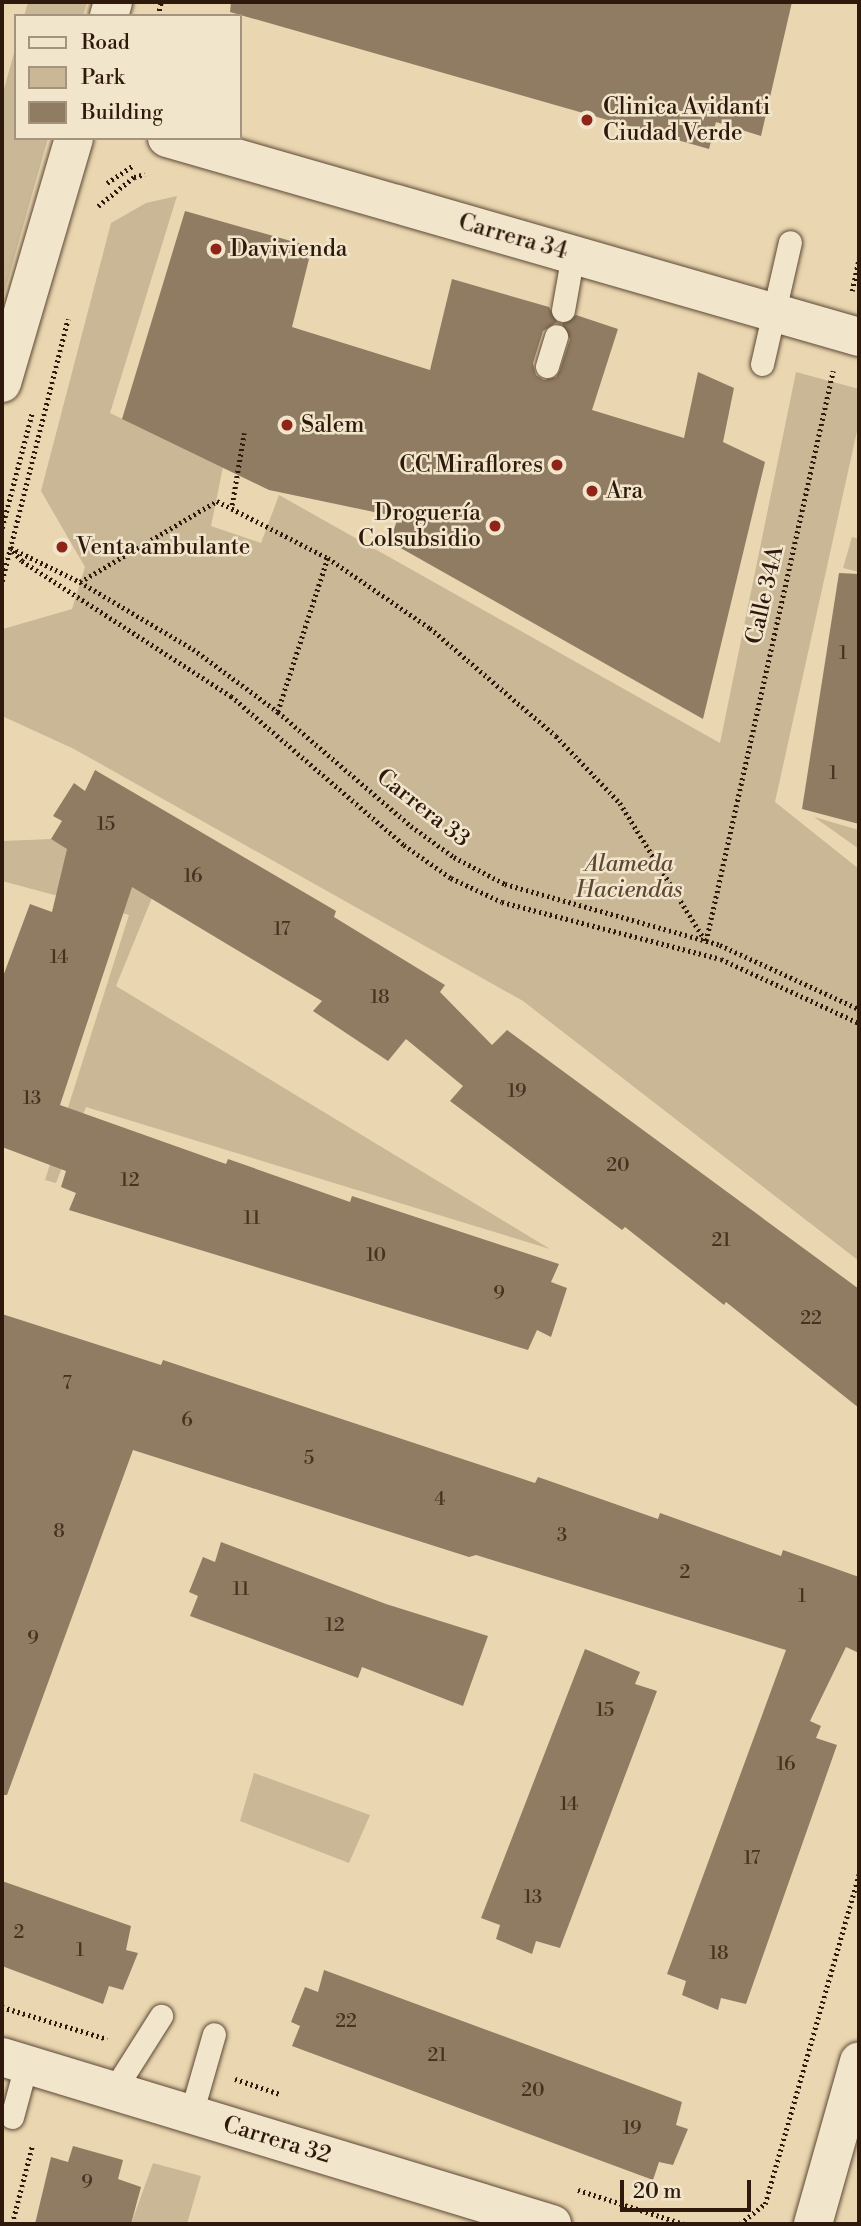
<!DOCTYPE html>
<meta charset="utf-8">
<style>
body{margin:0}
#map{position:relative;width:861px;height:2226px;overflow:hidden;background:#ead7b1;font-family:"Libre Bodoni",serif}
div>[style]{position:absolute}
.green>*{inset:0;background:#cab795}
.building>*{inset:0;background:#907c62}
.path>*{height:4.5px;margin-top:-2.25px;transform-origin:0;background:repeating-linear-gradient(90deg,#2f190c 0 2px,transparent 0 5.5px)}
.roads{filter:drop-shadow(0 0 2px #5e4835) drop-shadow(0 0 2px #5e4835)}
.service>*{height:23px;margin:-11.5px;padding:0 11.5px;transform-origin:11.5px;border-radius:11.5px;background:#f1e5cc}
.minor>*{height:38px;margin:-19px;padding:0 19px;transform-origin:19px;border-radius:19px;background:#f1e5cc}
.tertiary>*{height:38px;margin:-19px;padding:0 19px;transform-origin:19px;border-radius:19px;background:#f1e5cc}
.secondary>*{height:38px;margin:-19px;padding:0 19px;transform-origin:19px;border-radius:19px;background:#f1e5cc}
.dots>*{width:19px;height:19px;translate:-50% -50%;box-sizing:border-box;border:4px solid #f1e5cc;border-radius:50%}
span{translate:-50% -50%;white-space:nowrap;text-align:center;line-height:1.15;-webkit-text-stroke:5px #f1e5cc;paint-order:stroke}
.number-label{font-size:19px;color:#473222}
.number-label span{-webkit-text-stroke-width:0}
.poi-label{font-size:23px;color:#2f190c}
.left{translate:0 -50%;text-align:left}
.right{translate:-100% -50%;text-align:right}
.street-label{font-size:23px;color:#2f190c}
.park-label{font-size:23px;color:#5e4835;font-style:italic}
.frame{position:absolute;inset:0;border:4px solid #2f190c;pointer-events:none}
.legend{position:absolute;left:14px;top:14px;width:228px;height:126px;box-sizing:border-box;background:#f1e5cc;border:2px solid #a3937f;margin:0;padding:9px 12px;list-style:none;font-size:21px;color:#2f190c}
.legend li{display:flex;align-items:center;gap:14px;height:35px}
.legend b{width:35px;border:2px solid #a3937f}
.scale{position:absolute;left:620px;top:2180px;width:131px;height:32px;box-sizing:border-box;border:4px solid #2f190c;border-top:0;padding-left:9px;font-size:21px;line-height:24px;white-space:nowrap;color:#2f190c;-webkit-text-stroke:5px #f1e5cc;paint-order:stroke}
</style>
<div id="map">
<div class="green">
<div style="clip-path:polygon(28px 2px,87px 2px,83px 16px,24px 16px)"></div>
<div style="clip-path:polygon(16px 46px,16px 138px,48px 138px,2px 301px,2px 96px)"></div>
<div style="clip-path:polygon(177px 196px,110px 413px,223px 467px,211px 526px,261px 543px,279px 495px,720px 743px,796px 372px,859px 389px,859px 422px,775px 802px,859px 869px,859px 1261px,523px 1001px,74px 749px,2px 716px,3px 629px,72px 609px,85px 567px,41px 491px,111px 223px,146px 203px)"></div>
<div style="clip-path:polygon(852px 537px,859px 539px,859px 572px,843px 568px)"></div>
<div style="clip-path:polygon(814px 817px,859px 830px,859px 849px)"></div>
<div style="clip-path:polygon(51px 839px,152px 898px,116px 986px,550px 1249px,86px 1107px,56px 1183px,45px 1180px,129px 915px,2px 881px,3px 841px)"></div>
<div style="clip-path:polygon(254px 1773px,370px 1815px,349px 1863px,240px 1821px)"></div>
<div style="clip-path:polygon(153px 2163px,201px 2176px,187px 2224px,131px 2224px)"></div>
</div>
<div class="building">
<div style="clip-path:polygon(231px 2px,792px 2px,761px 136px,716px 122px,709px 149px,230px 12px)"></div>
<div style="clip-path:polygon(185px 211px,312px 247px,292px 327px,430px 370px,452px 279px,549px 307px,557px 322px,543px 331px,533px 363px,536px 375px,544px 380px,556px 377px,560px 370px,570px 339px,562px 324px,576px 315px,618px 329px,592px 410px,684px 438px,698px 372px,734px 388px,723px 442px,765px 462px,703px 719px,390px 542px,398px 517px,269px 490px,122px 419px)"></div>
<div style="clip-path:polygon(839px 573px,859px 574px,859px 824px,802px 809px)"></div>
<div style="clip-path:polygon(95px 770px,336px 911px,334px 917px,445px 985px,440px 992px,492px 1045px,507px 1030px,859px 1289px,859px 1408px,726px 1302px,724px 1305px,625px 1227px,622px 1230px,450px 1101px,463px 1086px,406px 1039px,388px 1061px,313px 1011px,322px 1001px,132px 887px,60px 1105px,226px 1164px,228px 1159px,350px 1202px,352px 1196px,559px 1264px,551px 1282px,567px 1288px,551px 1337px,537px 1330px,528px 1350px,69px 1210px,76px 1193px,61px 1187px,66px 1171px,2px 1147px,2px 979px,30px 904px,52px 912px,67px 849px,51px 839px,62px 821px,53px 816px,74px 783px,85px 791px)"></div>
<div style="clip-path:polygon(2px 1314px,161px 1365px,163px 1360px,535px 1483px,538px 1477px,658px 1519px,660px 1513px,781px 1556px,783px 1550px,859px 1577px,859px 1653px,846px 1647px,810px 1721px,821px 1726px,816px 1738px,837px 1745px,746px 2004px,721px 1998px,718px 2010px,682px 1995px,686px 1981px,667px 1974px,786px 1650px,476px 1555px,469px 1557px,133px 1450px,7px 1795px,2px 1795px)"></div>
<div style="clip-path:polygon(221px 1542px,386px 1604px,488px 1636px,463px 1706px,362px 1667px,358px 1678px,190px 1616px,198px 1596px,189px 1592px,203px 1557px,215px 1562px)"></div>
<div style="clip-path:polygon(585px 1649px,640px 1672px,635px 1684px,657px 1691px,560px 1948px,536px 1941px,532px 1954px,496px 1939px,500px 1925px,481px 1918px)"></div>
<div style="clip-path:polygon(2px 1881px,131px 1926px,126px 1950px,138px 1953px,123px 1990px,109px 1986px,103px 2004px,2px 1966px)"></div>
<div style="clip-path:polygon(324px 1970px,682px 2102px,676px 2125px,688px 2129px,673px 2165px,659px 2162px,653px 2180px,292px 2046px,300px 2026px,291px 2022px,305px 1987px,318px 1992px)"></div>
<div style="clip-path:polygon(73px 2146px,123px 2160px,118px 2179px,141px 2187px,131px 2224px,35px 2224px,51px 2157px,68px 2162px)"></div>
</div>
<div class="path">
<div style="left:158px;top:16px;width:14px;rotate:-78deg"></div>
<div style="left:107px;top:183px;width:32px;rotate:-34deg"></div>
<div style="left:98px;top:206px;width:46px;rotate:-38.9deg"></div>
<div style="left:134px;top:177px;width:11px;rotate:-15deg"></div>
<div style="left:852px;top:291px;width:34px;rotate:-78deg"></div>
<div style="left:232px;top:505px;width:73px;rotate:-80.5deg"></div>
<div style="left:2px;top:528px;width:119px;rotate:-75.4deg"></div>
<div style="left:10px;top:547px;width:18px;rotate:49deg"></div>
<div style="left:22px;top:561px;width:249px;rotate:32.9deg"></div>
<div style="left:231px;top:696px;width:228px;rotate:40.7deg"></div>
<div style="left:404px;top:845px;width:57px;rotate:35.1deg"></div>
<div style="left:451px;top:878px;width:56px;rotate:25.2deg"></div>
<div style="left:502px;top:902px;width:226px;rotate:14.6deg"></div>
<div style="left:721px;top:959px;width:152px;rotate:24.9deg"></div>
<div style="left:11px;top:548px;width:77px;rotate:26.2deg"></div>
<div style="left:80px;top:582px;width:131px;rotate:30.7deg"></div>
<div style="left:193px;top:649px;width:106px;rotate:36.5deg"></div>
<div style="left:278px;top:712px;width:175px;rotate:40.6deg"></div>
<div style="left:411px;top:826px;width:53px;rotate:35.8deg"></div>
<div style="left:454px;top:857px;width:58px;rotate:27.9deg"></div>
<div style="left:505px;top:884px;width:223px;rotate:15.8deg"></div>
<div style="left:720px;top:945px;width:153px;rotate:24.7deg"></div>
<div style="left:328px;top:558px;width:124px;rotate:34.5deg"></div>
<div style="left:430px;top:628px;width:166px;rotate:40.6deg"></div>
<div style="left:556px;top:736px;width:93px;rotate:46.3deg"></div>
<div style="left:620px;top:803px;width:161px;rotate:58.2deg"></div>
<div style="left:2px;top:581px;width:270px;rotate:-75.9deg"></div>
<div style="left:80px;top:582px;width:159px;rotate:-30.6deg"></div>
<div style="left:217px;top:501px;width:125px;rotate:27.2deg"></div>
<div style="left:328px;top:558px;width:162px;rotate:108deg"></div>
<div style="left:706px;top:941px;width:584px;rotate:-77.44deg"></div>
<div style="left:2px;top:2007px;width:110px;rotate:16.9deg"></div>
<div style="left:235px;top:2079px;width:47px;rotate:18.4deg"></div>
<div style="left:578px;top:2190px;width:111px;rotate:17.8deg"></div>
<div style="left:12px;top:2224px;width:81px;rotate:-75.6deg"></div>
<div style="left:740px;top:2224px;width:32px;rotate:-39deg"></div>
<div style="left:765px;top:2204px;width:343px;rotate:-74.1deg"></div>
</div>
<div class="roads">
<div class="service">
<div style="left:563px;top:310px;width:57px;rotate:-79.9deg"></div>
<div style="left:762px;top:364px;width:125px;rotate:-77.1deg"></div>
<div style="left:547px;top:366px;width:31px;rotate:-73deg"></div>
<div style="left:114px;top:2090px;width:88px;rotate:-57.6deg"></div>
<div style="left:191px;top:2114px;width:83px;rotate:-74deg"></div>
<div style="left:12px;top:2117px;width:54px;rotate:-74.9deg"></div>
</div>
<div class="minor">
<div style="left:167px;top:138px;width:720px;rotate:16.04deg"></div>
<div style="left:2px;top:2057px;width:575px;rotate:16.89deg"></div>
</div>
<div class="tertiary">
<div style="left:813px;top:2224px;width:169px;rotate:-74.2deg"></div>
</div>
<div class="secondary">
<div style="left:109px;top:16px;width:15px;rotate:-74deg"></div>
<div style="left:2px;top:383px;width:255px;rotate:-73.6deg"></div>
</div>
</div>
<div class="dots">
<div style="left:587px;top:120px;background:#8f2418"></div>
<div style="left:216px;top:249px;background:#8f2418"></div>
<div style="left:287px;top:425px;background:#8f2418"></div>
<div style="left:557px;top:465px;background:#8f2418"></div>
<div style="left:592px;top:491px;background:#8f2418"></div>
<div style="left:495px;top:526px;background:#8f2418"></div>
<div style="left:62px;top:547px;background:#8f2418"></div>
</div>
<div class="number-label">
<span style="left:843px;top:654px">1</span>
<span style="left:833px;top:774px">1</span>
<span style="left:106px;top:825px">15</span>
<span style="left:193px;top:877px">16</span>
<span style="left:282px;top:930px">17</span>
<span style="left:59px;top:958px">14</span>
<span style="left:380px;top:998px">18</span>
<span style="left:517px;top:1092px">19</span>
<span style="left:32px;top:1099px">13</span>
<span style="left:618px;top:1166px">20</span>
<span style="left:130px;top:1181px">12</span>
<span style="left:252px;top:1219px">11</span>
<span style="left:721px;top:1241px">21</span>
<span style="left:376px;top:1256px">10</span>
<span style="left:499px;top:1294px">9</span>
<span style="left:811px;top:1319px">22</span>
<span style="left:67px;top:1384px">7</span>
<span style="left:187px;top:1421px">6</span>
<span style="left:309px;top:1459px">5</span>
<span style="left:440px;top:1500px">4</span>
<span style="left:59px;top:1532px">8</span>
<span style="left:562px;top:1536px">3</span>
<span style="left:685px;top:1573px">2</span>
<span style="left:241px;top:1590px">11</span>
<span style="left:802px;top:1597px">1</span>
<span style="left:335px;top:1626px">12</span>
<span style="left:33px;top:1639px">9</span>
<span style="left:605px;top:1711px">15</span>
<span style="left:786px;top:1765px">16</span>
<span style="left:569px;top:1805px">14</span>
<span style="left:752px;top:1859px">17</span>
<span style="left:533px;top:1898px">13</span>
<span style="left:19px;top:1933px">2</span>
<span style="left:80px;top:1951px">1</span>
<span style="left:719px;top:1954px">18</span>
<span style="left:346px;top:2022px">22</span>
<span style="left:437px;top:2056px">21</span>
<span style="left:533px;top:2091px">20</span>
<span style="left:632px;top:2129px">19</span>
<span style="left:87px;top:2183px">9</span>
</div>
<div class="poi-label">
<span class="left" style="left:603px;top:120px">Clinica Avidanti<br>Ciudad Verde</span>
<span class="left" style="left:230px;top:249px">Davivienda</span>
<span class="left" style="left:301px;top:425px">Salem</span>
<span class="right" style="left:543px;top:465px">CC Miraflores</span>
<span class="left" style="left:606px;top:491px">Ara</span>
<span class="right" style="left:481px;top:526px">Droguería<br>Colsubsidio</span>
<span class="left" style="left:76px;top:547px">Venta ambulante</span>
</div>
<div class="street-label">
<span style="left:513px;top:237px;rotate:16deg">Carrera 34</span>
<span style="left:765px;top:595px;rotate:-77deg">Calle 34A</span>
<span style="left:423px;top:808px;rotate:38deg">Carrera 33</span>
<span style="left:277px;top:2140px;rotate:17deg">Carrera 32</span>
</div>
<div class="park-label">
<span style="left:629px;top:877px">Alameda<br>Haciendas</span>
</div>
<div class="frame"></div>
<ul class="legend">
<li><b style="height:9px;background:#f1e5cc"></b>Road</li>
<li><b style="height:19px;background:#cab795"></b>Park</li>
<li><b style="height:19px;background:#907c62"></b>Building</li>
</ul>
<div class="scale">20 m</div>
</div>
